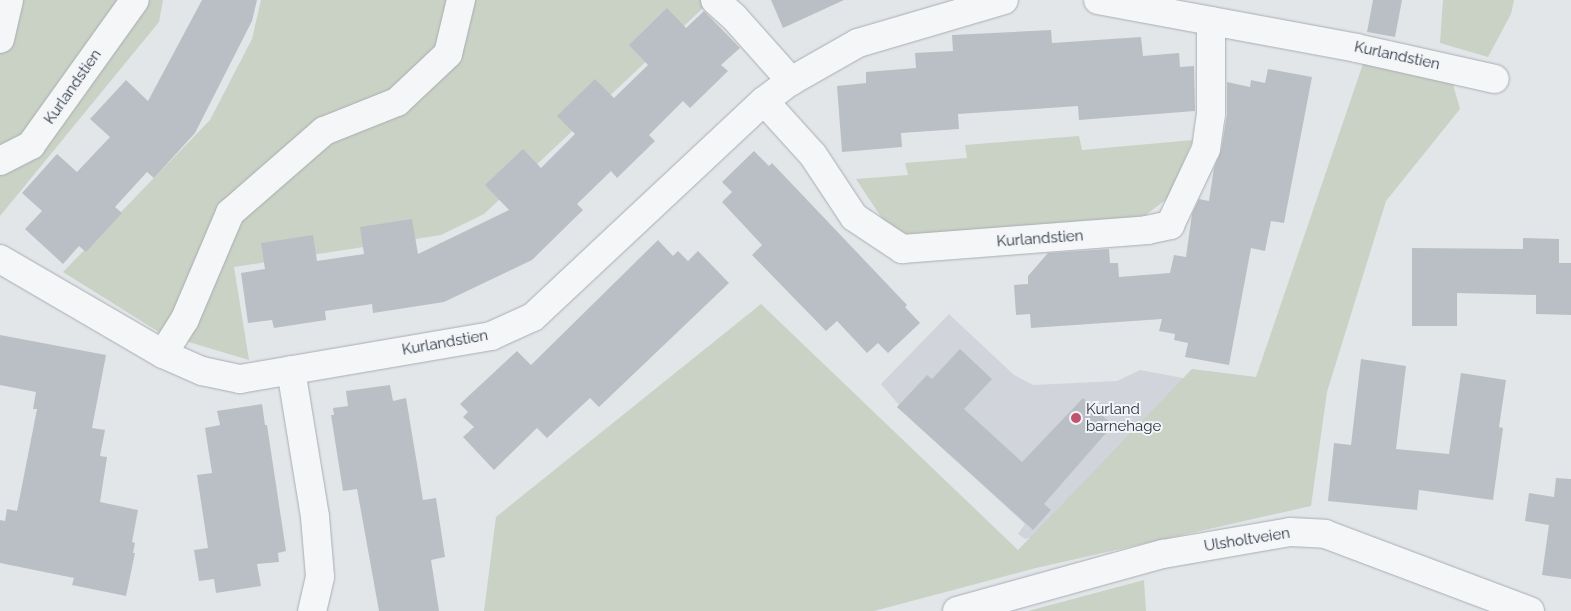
<!DOCTYPE html>
<style>
body{margin:0}
#map{position:relative;width:1571px;height:611px;overflow:hidden;background:#e2e6e9;font-family:Raleway,sans-serif}
div>[style]{position:absolute}
.built>*{inset:0;background:#d1d5db}
.green>*{inset:0;background:#c9d2c4}
.building>*{inset:0;background:#babfc6}
.roads{filter:drop-shadow(0 0 1px #a8adb3) drop-shadow(0 0 1px #a8adb3)}
.minor>*{height:28px;margin:-14px;padding:0 14px;transform-origin:14px;border-radius:14px;background:#f5f6f8}
.dots>*{width:14px;height:14px;translate:-50% -50%;box-sizing:border-box;border:2px solid #f2f4f7;border-radius:50%}
span{translate:-50% -50%;white-space:nowrap;text-align:center;line-height:1.15;-webkit-text-stroke:4px #f2f4f7;paint-order:stroke}
.street-label{font-size:15px;color:#2c3540}
.poi-label{font-size:15px;color:#2c3540}
.left{translate:0 -50%;text-align:left}
</style>
<div id="map">
<div class="built">
<div style="clip-path:polygon(949px 314px,1014px 375px,1033px 385px,1117px 381px,1140px 370px,1259px 392px,1124px 511px,1025px 539px,1018px 534px,1025px 524px,897px 407px,899px 405px,881px 384px)"></div>
</div>
<div class="green">
<div style="clip-path:polygon(0 0,163px 0,159px 22px,0 216px)"></div>
<div style="clip-path:polygon(261px 0,719px 0,703px 8px,484px 214px,441px 235px,234px 267px,249px 360px,162px 334px,63px 272px,210px 120px,252px 39px)"></div>
<div style="clip-path:polygon(1443px 0,1514px 0,1511px 14px,1488px 57px,1440px 43px)"></div>
<div style="clip-path:polygon(1365px 58px,1452px 81px,1460px 109px,1386px 201px,1327px 392px,1311px 506px,1036px 568px,874px 611px,484px 611px,496px 517px,761px 304px,1018px 550px,1192px 369px,1256px 377px)"></div>
<div style="clip-path:polygon(1079px 136px,1082px 150px,1193px 140px,1168px 198px,1143px 217px,909px 235px,885px 223px,856px 179px,908px 175px,905px 163px,967px 158px,965px 145px)"></div>
<div style="clip-path:polygon(1144px 580px,1146px 611px,1028px 611px)"></div>
</div>
<div class="building">
<div style="clip-path:polygon(202px 0,257px 0,252px 21px,195px 133px,154px 178px,147px 172px,115px 207px,122px 213px,86px 252px,79px 246px,63px 264px,25px 229px,42px 211px,22px 193px,57px 154px,77px 172px,110px 137px,90px 119px,126px 80px,148px 101px)"></div>
<div style="clip-path:polygon(771px 0,844px 0,783px 28px)"></div>
<div style="clip-path:polygon(1373px 0,1402px 0,1395px 37px,1367px 32px)"></div>
<div style="clip-path:polygon(667px 8px,686px 28px,704px 11px,740px 48px,721px 65px,728px 71px,690px 108px,683px 101px,649px 135px,655px 141px,617px 178px,611px 171px,577px 204px,583px 210px,532px 260px,444px 302px,373px 313px,372px 304px,325px 311px,326px 320px,274px 328px,272px 320px,248px 323px,241px 273px,265px 269px,261px 243px,313px 235px,317px 261px,364px 254px,360px 227px,412px 219px,418px 254px,509px 210px,485px 185px,523px 149px,541px 168px,575px 134px,557px 116px,595px 79px,614px 98px,648px 65px,629px 45px)"></div>
<div style="clip-path:polygon(1051px 30px,1052px 43px,1141px 37px,1143px 56px,1179px 53px,1180px 67px,1194px 66px,1195px 111px,1079px 120px,1078px 106px,958px 114px,959px 129px,901px 133px,902px 147px,842px 152px,837px 86px,866px 83px,866px 72px,916px 68px,915px 53px,953px 51px,952px 35px)"></div>
<div style="clip-path:polygon(1268px 69px,1312px 77px,1284px 223px,1271px 221px,1265px 251px,1251px 248px,1229px 365px,1185px 357px,1188px 343px,1174px 340px,1175px 334px,1159px 331px,1162px 319px,1031px 328px,1030px 314px,1016px 315px,1014px 285px,1028px 284px,1028px 276px,1048px 253px,1109px 249px,1110px 263px,1118px 263px,1119px 277px,1170px 273px,1174px 255px,1186px 257px,1192px 214px,1199px 199px,1209px 201px,1214px 168px,1221px 151px,1227px 115px,1227px 82px,1250px 87px,1251px 80px,1265px 83px)"></div>
<div style="clip-path:polygon(754px 151px,769px 166px,772px 163px,907px 305px,905px 307px,920px 323px,888px 353px,878px 343px,867px 353px,837px 321px,826px 331px,752px 255px,762px 245px,722px 202px,732px 192px,722px 182px)"></div>
<div style="clip-path:polygon(1523px 238px,1559px 239px,1559px 263px,1571px 263px,1571px 315px,1536px 314px,1536px 295px,1457px 293px,1457px 326px,1412px 326px,1412px 248px,1523px 249px)"></div>
<div style="clip-path:polygon(658px 240px,673px 256px,678px 251px,688px 261px,698px 251px,729px 283px,599px 407px,590px 398px,547px 438px,537px 428px,494px 470px,463px 437px,474px 427px,463px 417px,468px 412px,460px 404px,517px 351px,531px 365px)"></div>
<div style="clip-path:polygon(0 335px,106px 355px,92px 428px,105px 430px,100px 456px,107px 457px,100px 502px,138px 510px,132px 542px,135px 543px,133px 553px,135px 553px,126px 596px,72px 585px,74px 578px,0 563px,0 520px,5px 521px,7px 509px,17px 511px,37px 409px,33px 409px,36px 392px,0 385px)"></div>
<div style="clip-path:polygon(960px 349px,992px 379px,964px 409px,1022px 462px,1083px 398px,1113px 425px,1044px 504px,1051px 510px,1033px 530px,897px 407px,927px 375px,932px 379px)"></div>
<div style="clip-path:polygon(1361px 359px,1406px 366px,1396px 449px,1449px 454px,1461px 373px,1506px 380px,1499px 427px,1503px 428px,1493px 500px,1419px 490px,1417px 510px,1328px 501px,1334px 443px,1351px 445px)"></div>
<div style="clip-path:polygon(390px 385px,393px 401px,406px 398px,423px 500px,436px 498px,445px 557px,431px 560px,439px 611px,379px 611px,357px 489px,343px 491px,331px 415px,334px 415px,333px 408px,348px 406px,346px 391px)"></div>
<div style="clip-path:polygon(262px 404px,265px 425px,267px 425px,286px 551px,278px 553px,279px 562px,257px 564px,261px 586px,216px 593px,214px 579px,199px 581px,194px 550px,208px 548px,197px 475px,212px 473px,205px 428px,220px 425px,217px 411px)"></div>
<div style="clip-path:polygon(1556px 478px,1571px 479px,1571px 579px,1542px 575px,1549px 525px,1525px 521px,1529px 493px,1554px 497px)"></div>
</div>
<div class="roads">
<div class="minor">
<div style="left:715px;top:0;width:25px;rotate:42deg"></div>
<div style="left:734px;top:17px;width:86px;rotate:48.3deg"></div>
<div style="left:1098px;top:0;width:262px;rotate:10.5deg"></div>
<div style="left:1356px;top:48px;width:142px;rotate:12.6deg"></div>
<div style="left:0;top:39px;width:40px;rotate:-77deg"></div>
<div style="left:764px;top:101px;width:73px;rotate:47.8deg"></div>
<div style="left:813px;top:155px;width:74px;rotate:56.5deg"></div>
<div style="left:854px;top:217px;width:58px;rotate:33.7deg"></div>
<div style="left:902px;top:249px;width:246px;rotate:-4.4deg"></div>
<div style="left:1147px;top:230px;width:24px;rotate:-12deg"></div>
<div style="left:1170px;top:225px;width:84px;rotate:-64.7deg"></div>
<div style="left:1206px;top:149px;width:34px;rotate:-82deg"></div>
<div style="left:1211px;top:115px;width:94px;rotate:-90deg"></div>
<div style="left:0;top:161px;width:35px;rotate:-27deg"></div>
<div style="left:31px;top:145px;width:178px;rotate:-54.4deg"></div>
<div style="left:0;top:259px;width:189px;rotate:30.2deg"></div>
<div style="left:163px;top:354px;width:43px;rotate:23.6deg"></div>
<div style="left:202px;top:371px;width:39px;rotate:12deg"></div>
<div style="left:240px;top:379px;width:255px;rotate:-9.7deg"></div>
<div style="left:491px;top:336px;width:46px;rotate:-24.3deg"></div>
<div style="left:533px;top:317px;width:316px;rotate:-43.1deg"></div>
<div style="left:764px;top:101px;width:34px;rotate:-37deg"></div>
<div style="left:791px;top:81px;width:77px;rotate:-29.6deg"></div>
<div style="left:858px;top:43px;width:152px;rotate:-16.4deg"></div>
<div style="left:163px;top:354px;width:41px;rotate:-57.8deg"></div>
<div style="left:185px;top:319px;width:115px;rotate:-67deg"></div>
<div style="left:230px;top:213px;width:125px;rotate:-41.1deg"></div>
<div style="left:324px;top:131px;width:79px;rotate:-21.7deg"></div>
<div style="left:397px;top:102px;width:70px;rotate:-43.3deg"></div>
<div style="left:448px;top:54px;width:56px;rotate:-76.5deg"></div>
<div style="left:291px;top:370px;width:149px;rotate:80.7deg"></div>
<div style="left:315px;top:517px;width:60px;rotate:85.2deg"></div>
<div style="left:320px;top:577px;width:35px;rotate:103deg"></div>
<div style="left:957px;top:611px;width:214px;rotate:-15.5deg"></div>
<div style="left:1163px;top:554px;width:129px;rotate:-9.8deg"></div>
<div style="left:1290px;top:532px;width:35px;rotate:3deg"></div>
<div style="left:1325px;top:534px;width:219px;rotate:20.6deg"></div>
</div>
</div>
<div class="dots">
<div style="left:1076px;top:418px;background:#c2536f"></div>
</div>
<div class="street-label">
<span style="left:1397px;top:56px;rotate:12deg">Kurlandstien</span>
<span style="left:73px;top:87px;rotate:-55deg">Kurlandstien</span>
<span style="left:1040px;top:239px;rotate:-4deg">Kurlandstien</span>
<span style="left:445px;top:343px;rotate:-10deg">Kurlandstien</span>
<span style="left:1247px;top:540px;rotate:-9deg">Ulsholtveien</span>
</div>
<div class="poi-label">
<span class="left" style="left:1086px;top:418px">Kurland<br>barnehage</span>
</div>
</div>
